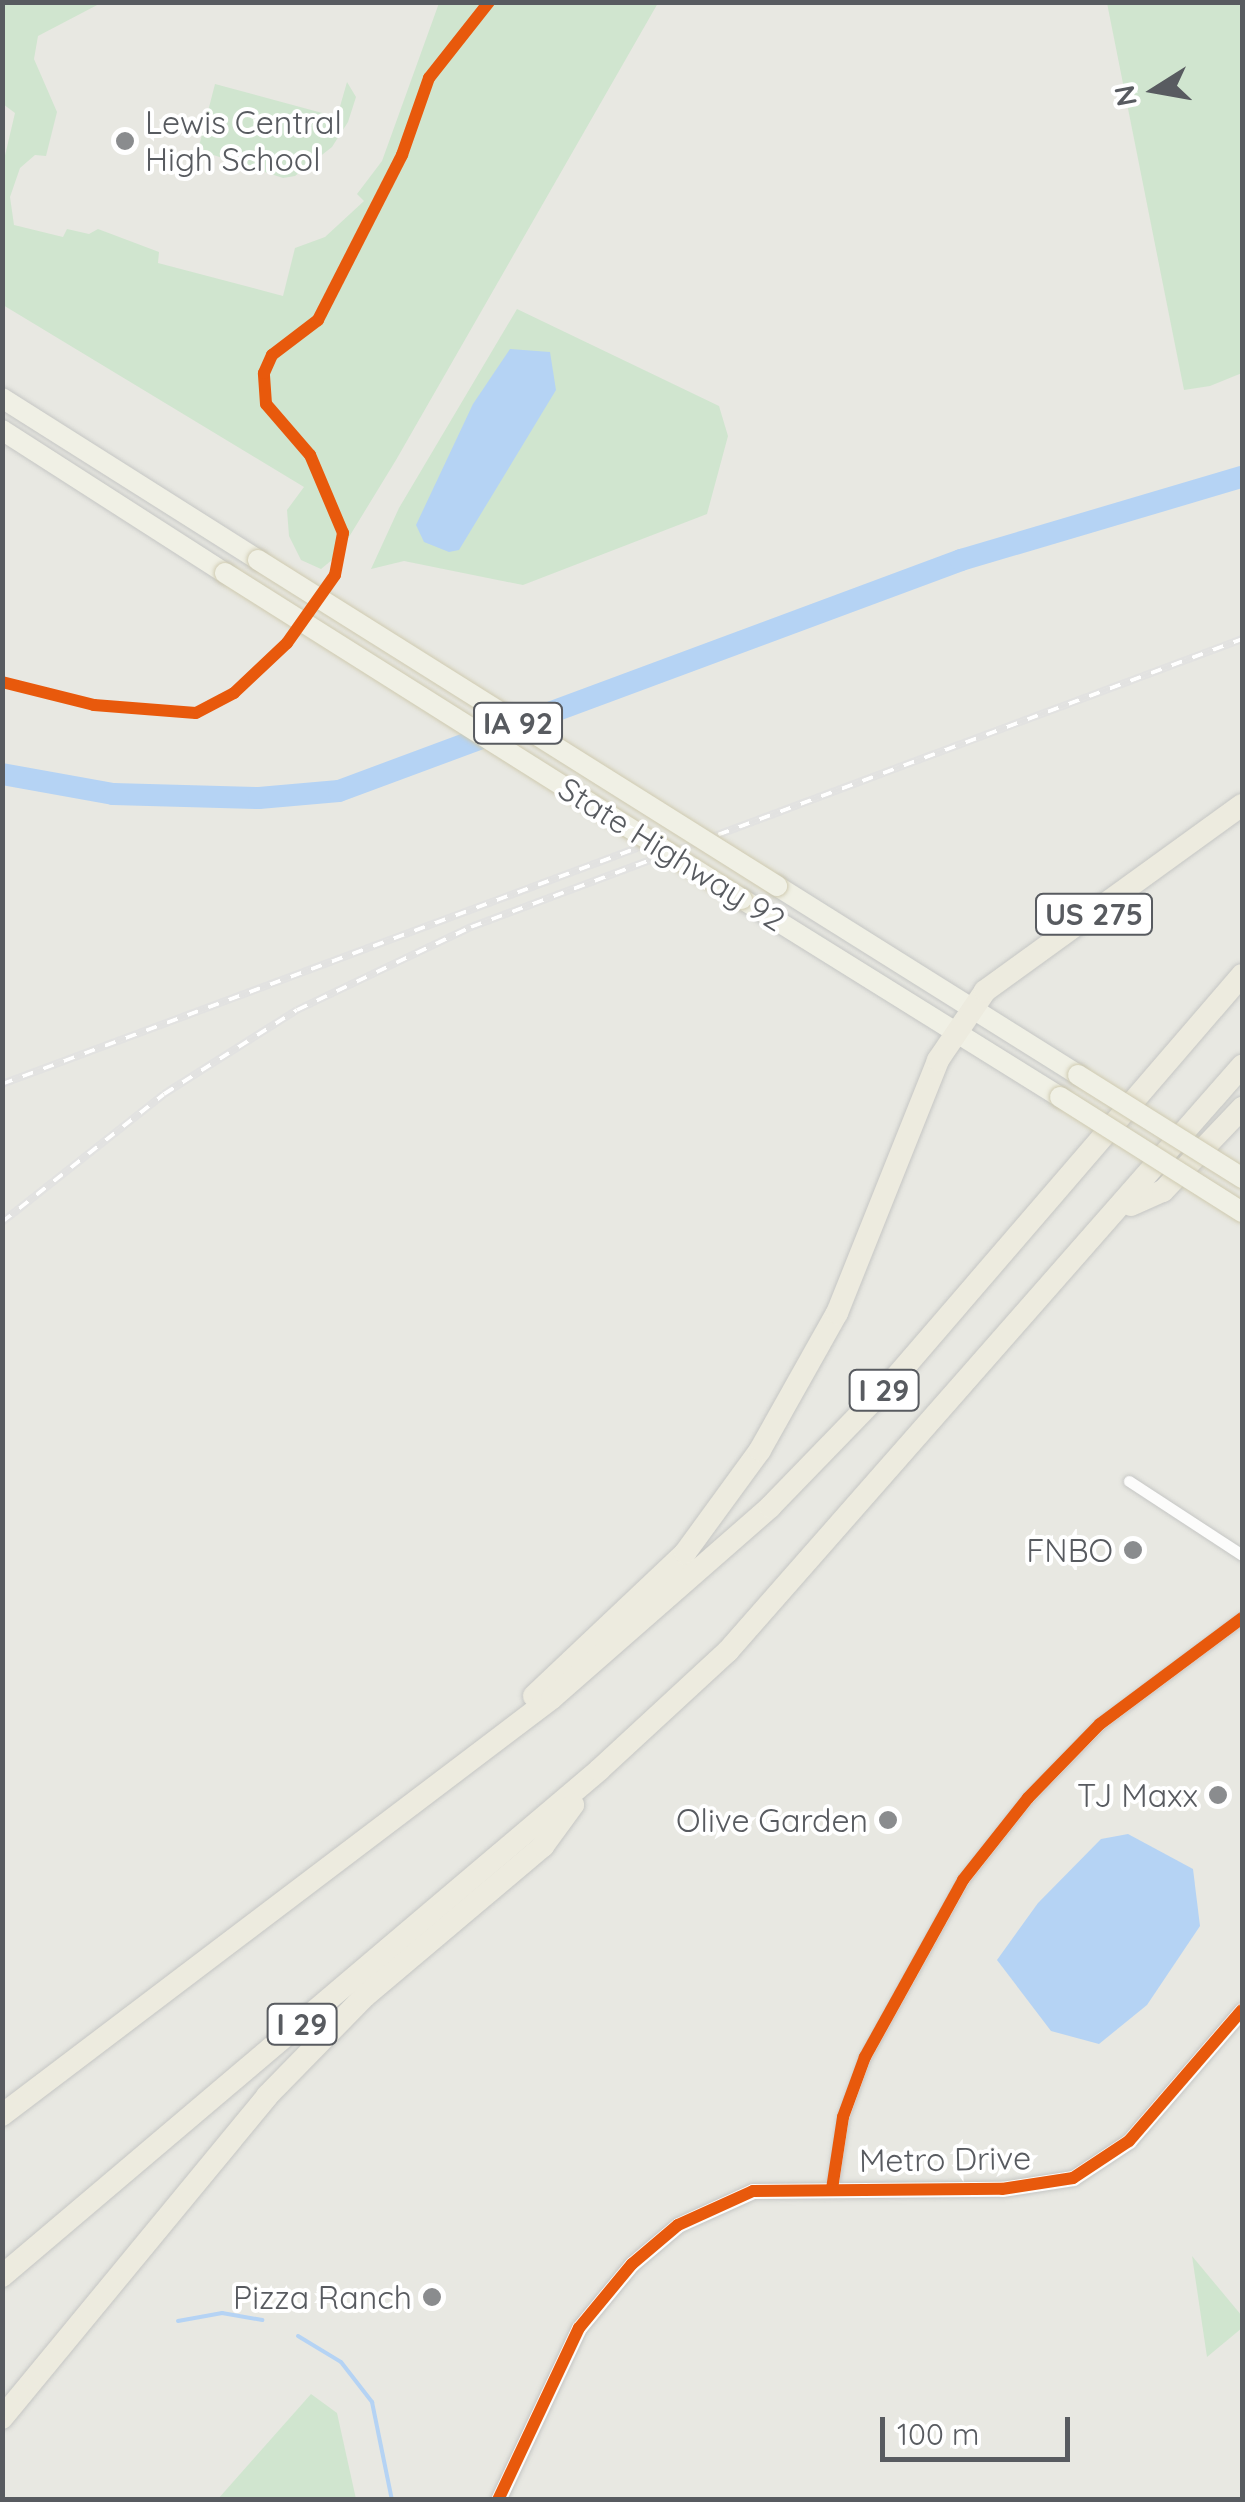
<!DOCTYPE html>
<style>
body{margin:0}
#map{position:relative;width:1245px;height:2502px;overflow:hidden;background:#e8e8e2;font-family:Quicksand,sans-serif}
div>[style]{position:absolute}
.green>*{inset:0;background:#d0e5cf}
.water>*{inset:0;background:#b5d3f4}
.stream>*{height:4px;margin:-2px;padding:0 2px;transform-origin:2px;border-radius:2px;background:#b5d3f4}
.river>*{height:22px;margin:-11px;padding:0 11px;transform-origin:11px;border-radius:11px;background:#b5d3f4}
.roads{filter:drop-shadow(0 0 2px #c5c6c4) drop-shadow(0 0 2px #c5c6c4)}
.minor>*{height:11px;margin:-5.5px;padding:0 5.5px;transform-origin:5.5px;border-radius:5.5px;background:#fcfcfb}
.tertiary>*{height:15px;margin:-7.5px;padding:0 7.5px;transform-origin:7.5px;border-radius:7.5px;background:#fcfcfb}
.primary>*{height:20px;margin:-10px;padding:0 10px;transform-origin:10px;border-radius:10px;background:#f0f0e5}
.motorway>*{height:22px;margin:-11px;padding:0 11px;transform-origin:11px;border-radius:11px;background:#edebdf}
.rail>*{height:8px;margin-top:-4px;transform-origin:0;background:repeating-linear-gradient(90deg,#fff 0 11px,#e2e2e1 0 22px);box-sizing:border-box;border-block:2px solid #e2e2e1}
.bridges{filter:drop-shadow(0 0 2px #cfcab0) drop-shadow(0 0 2px #cfcab0)}
.primary-bridge>*{height:20px;margin:-10px;padding:0 10px;transform-origin:10px;border-radius:10px;background:#f0f0e5}
.cycleway>*{height:12px;margin:-6px;padding:0 6px;transform-origin:6px;border-radius:6px;background:#e8590c}
.dots>*{width:28px;height:28px;translate:-50% -50%;box-sizing:border-box;border:5px solid #fff;border-radius:50%}
span{translate:-50% -50%;white-space:nowrap;text-align:center;line-height:1.15;-webkit-text-stroke:8px #fff;paint-order:stroke}
.shield-label span{padding:2px 8px;background:#fff;border:2px solid;border-radius:8px;-webkit-text-stroke-width:0}
.shield-label{font-size:30px;color:#585b60;font-weight:700}
.poi-label{font-size:32px;color:#585b60}
.left{translate:0 -50%;text-align:left}
.right{translate:-100% -50%;text-align:right}
.street-label{font-size:32px;color:#585b60}
.frame{position:absolute;inset:0;border:5px solid #585b60;pointer-events:none}
.north{position:absolute;left:1105px;top:40px;width:100px;height:100px;-webkit-text-stroke:8px #fff;paint-order:stroke;rotate:259deg;font-size:28px;font-weight:700;line-height:40px;text-align:center;color:#585b60}
.north::after{content:'';display:block;margin:auto;width:35px;height:45px;background:#585b60;clip-path:polygon(50% 0,100% 100%,50% 72%,0 100%)}
.scale{position:absolute;left:880px;top:2417px;width:190px;height:45px;box-sizing:border-box;border:5px solid #585b60;border-top:0;padding-left:12px;font-size:30px;line-height:35px;white-space:nowrap;color:#585b60;-webkit-text-stroke:8px #fff;paint-order:stroke}
</style>
<div id="map">
<div class="green">
<div style="clip-path:polygon(3px 2px,101px 3px,38px 36px,34px 59px,57px 112px,46px 156px,35px 155px,20px 168px,10px 197px,14px 225px,63px 237px,67px 229px,89px 234px,98px 229px,159px 252px,158px 263px,283px 296px,295px 248px,325px 237px,364px 201px,357px 194px,382px 161px,439px 3px,658px 3px,396px 460px,338px 555px,321px 569px,301px 560px,289px 536px,287px 510px,304px 487px,3px 305px,3px 164px,15px 113px,3px 104px)"></div>
<div style="clip-path:polygon(1107px 3px,1242px 3px,1242px 373px,1210px 386px,1184px 390px)"></div>
<div style="clip-path:polygon(347px 82px,356px 97px,348px 122px,332px 147px,295px 176px,283px 178px,198px 150px,215px 84px,337px 117px)"></div>
<div style="clip-path:polygon(517px 309px,719px 406px,728px 436px,707px 514px,523px 585px,404px 561px,371px 569px,399px 508px)"></div>
<div style="clip-path:polygon(1192px 2256px,1242px 2316px,1242px 2328px,1207px 2357px)"></div>
<div style="clip-path:polygon(311px 2394px,337px 2413px,356px 2499px,218px 2499px)"></div>
</div>
<div class="water">
<div style="clip-path:polygon(510px 349px,550px 352px,556px 390px,459px 550px,449px 552px,424px 542px,416px 525px,473px 404px)"></div>
<div style="clip-path:polygon(1128px 1834px,1193px 1869px,1200px 1926px,1147px 2005px,1099px 2044px,1051px 2031px,997px 1960px,1038px 1903px,1101px 1839px)"></div>
</div>
<div class="stream">
<div style="left:178px;top:2321px;width:45px;rotate:-10.3deg"></div>
<div style="left:222px;top:2313px;width:41px;rotate:9.9deg"></div>
<div style="left:298px;top:2336px;width:50px;rotate:31.2deg"></div>
<div style="left:341px;top:2362px;width:51px;rotate:52.2deg"></div>
<div style="left:372px;top:2402px;width:100px;rotate:78.5deg"></div>
</div>
<div class="river">
<div style="left:2px;top:774px;width:113px;rotate:10.2deg"></div>
<div style="left:113px;top:794px;width:146px;rotate:1.6deg"></div>
<div style="left:259px;top:798px;width:80px;rotate:-5deg"></div>
<div style="left:339px;top:791px;width:664px;rotate:-20.37deg"></div>
<div style="left:961px;top:560px;width:293px;rotate:-16.5deg"></div>
</div>
<div class="roads">
<div class="minor">
<div style="left:1129px;top:1481px;width:135px;rotate:33.2deg"></div>
<div style="left:832px;top:2189px;width:73px;rotate:-81.3deg"></div>
<div style="left:843px;top:2117px;width:64px;rotate:-69.9deg"></div>
<div style="left:865px;top:2057px;width:202px;rotate:-61deg"></div>
<div style="left:963px;top:1880px;width:105px;rotate:-51.6deg"></div>
<div style="left:1028px;top:1798px;width:103px;rotate:-45.8deg"></div>
<div style="left:1100px;top:1724px;width:177px;rotate:-36.7deg"></div>
</div>
<div class="tertiary">
<div style="left:498px;top:2500px;width:190px;rotate:-64.8deg"></div>
<div style="left:579px;top:2328px;width:83px;rotate:-50.4deg"></div>
<div style="left:632px;top:2264px;width:60px;rotate:-40.3deg"></div>
<div style="left:678px;top:2225px;width:82px;rotate:-24.4deg"></div>
<div style="left:753px;top:2191px;width:249px;rotate:-0.5deg"></div>
<div style="left:1002px;top:2189px;width:72px;rotate:-8.8deg"></div>
<div style="left:1073px;top:2178px;width:67px;rotate:-33.5deg"></div>
<div style="left:1129px;top:2141px;width:173px;rotate:-49.2deg"></div>
</div>
<div class="primary">
<div style="left:2px;top:398px;width:303px;rotate:32.3deg"></div>
<div style="left:2px;top:430px;width:265px;rotate:32.7deg"></div>
<div style="left:777px;top:886px;width:355px;rotate:32.1deg"></div>
<div style="left:742px;top:899px;width:375px;rotate:31.9deg"></div>
</div>
<div class="motorway">
<div style="left:1131px;top:1205px;width:35px;rotate:-24deg"></div>
<div style="left:1163px;top:1191px;width:115px;rotate:-46.4deg"></div>
<div style="left:534px;top:1696px;width:208px;rotate:-43.4deg"></div>
<div style="left:685px;top:1553px;width:127px;rotate:-53.9deg"></div>
<div style="left:760px;top:1450px;width:157px;rotate:-60.7deg"></div>
<div style="left:837px;top:1313px;width:272px;rotate:-68.2deg"></div>
<div style="left:938px;top:1060px;width:83px;rotate:-55.7deg"></div>
<div style="left:985px;top:991px;width:317px;rotate:-35.9deg"></div>
<div style="left:2px;top:2115px;width:690px;rotate:-37.17deg"></div>
<div style="left:552px;top:1698px;width:290px;rotate:-41.2deg"></div>
<div style="left:770px;top:1507px;width:181px;rotate:-45.9deg"></div>
<div style="left:896px;top:1377px;width:530px;rotate:-49.28deg"></div>
<div style="left:2px;top:2276px;width:783px;rotate:-40.28deg"></div>
<div style="left:599px;top:1770px;width:176px;rotate:-42.7deg"></div>
<div style="left:728px;top:1651px;width:779px;rotate:-48.7deg"></div>
<div style="left:2px;top:2418px;width:417px;rotate:-50.5deg"></div>
<div style="left:267px;top:2096px;width:140px;rotate:-45.6deg"></div>
<div style="left:365px;top:1996px;width:233px;rotate:-40.1deg"></div>
<div style="left:543px;top:1846px;width:51px;rotate:-53.8deg"></div>
</div>
</div>
<div class="rail">
<div style="left:2px;top:1084px;width:703px;rotate:-20.39deg"></div>
<div style="left:2px;top:1222px;width:206px;rotate:-38.3deg"></div>
<div style="left:164px;top:1094px;width:157px;rotate:-32.3deg"></div>
<div style="left:297px;top:1010px;width:193px;rotate:-25.5deg"></div>
<div style="left:471px;top:927px;width:823px;rotate:-20.48deg"></div>
</div>
<div class="bridges">
<div class="primary-bridge">
<div style="left:258px;top:560px;width:613px;rotate:32.13deg"></div>
<div style="left:225px;top:573px;width:611px;rotate:32.23deg"></div>
<div style="left:1078px;top:1075px;width:194px;rotate:32.1deg"></div>
<div style="left:1060px;top:1097px;width:215px;rotate:32.3deg"></div>
</div>
</div>
<div class="cycleway">
<div style="left:2px;top:682px;width:95px;rotate:14deg"></div>
<div style="left:94px;top:705px;width:102px;rotate:4.5deg"></div>
<div style="left:196px;top:713px;width:43px;rotate:-27.8deg"></div>
<div style="left:234px;top:693px;width:73px;rotate:-43.3deg"></div>
<div style="left:287px;top:643px;width:83px;rotate:-54.8deg"></div>
<div style="left:335px;top:575px;width:43px;rotate:-79.2deg"></div>
<div style="left:343px;top:533px;width:85px;rotate:-112.9deg"></div>
<div style="left:310px;top:455px;width:67px;rotate:-130.8deg"></div>
<div style="left:266px;top:404px;width:31px;rotate:-94deg"></div>
<div style="left:264px;top:373px;width:20px;rotate:-66deg"></div>
<div style="left:272px;top:355px;width:58px;rotate:-37.3deg"></div>
<div style="left:318px;top:320px;width:185px;rotate:-63deg"></div>
<div style="left:402px;top:155px;width:82px;rotate:-70.7deg"></div>
<div style="left:429px;top:78px;width:97px;rotate:-51.7deg"></div>
<div style="left:832px;top:2189px;width:73px;rotate:-81.3deg"></div>
<div style="left:843px;top:2117px;width:64px;rotate:-69.9deg"></div>
<div style="left:865px;top:2057px;width:202px;rotate:-61deg"></div>
<div style="left:963px;top:1880px;width:105px;rotate:-51.6deg"></div>
<div style="left:1028px;top:1798px;width:103px;rotate:-45.8deg"></div>
<div style="left:1100px;top:1724px;width:177px;rotate:-36.7deg"></div>
<div style="left:498px;top:2500px;width:190px;rotate:-64.8deg"></div>
<div style="left:579px;top:2328px;width:83px;rotate:-50.4deg"></div>
<div style="left:632px;top:2264px;width:60px;rotate:-40.3deg"></div>
<div style="left:678px;top:2225px;width:82px;rotate:-24.4deg"></div>
<div style="left:753px;top:2191px;width:249px;rotate:-0.5deg"></div>
<div style="left:1002px;top:2189px;width:72px;rotate:-8.8deg"></div>
<div style="left:1073px;top:2178px;width:67px;rotate:-33.5deg"></div>
<div style="left:1129px;top:2141px;width:173px;rotate:-49.2deg"></div>
</div>
<div class="dots">
<div style="left:125px;top:141px;background:#8a8c8e"></div>
<div style="left:1133px;top:1550px;background:#8a8c8e"></div>
<div style="left:1218px;top:1795px;background:#8a8c8e"></div>
<div style="left:888px;top:1820px;background:#8a8c8e"></div>
<div style="left:432px;top:2297px;background:#8a8c8e"></div>
</div>
<div class="shield-label">
<span style="left:518px;top:723px">IA 92</span>
<span style="left:1094px;top:914px">US 275</span>
<span style="left:884px;top:1390px">I 29</span>
<span style="left:302px;top:2024px">I 29</span>
</div>
<div class="poi-label">
<span class="left" style="left:145px;top:141px">Lewis Central<br>High School</span>
<span class="right" style="left:1113px;top:1550px">FNBO</span>
<span class="right" style="left:1198px;top:1795px">TJ Maxx</span>
<span class="right" style="left:868px;top:1820px">Olive Garden</span>
<span class="right" style="left:412px;top:2297px">Pizza Ranch</span>
</div>
<div class="street-label">
<span style="left:672px;top:854px;rotate:32deg">State Highway 92</span>
<span style="left:945px;top:2159px;rotate:-1deg">Metro Drive</span>
</div>
<div class="frame"></div>
<div class="north">N</div>
<div class="scale">100 m</div>
</div>
